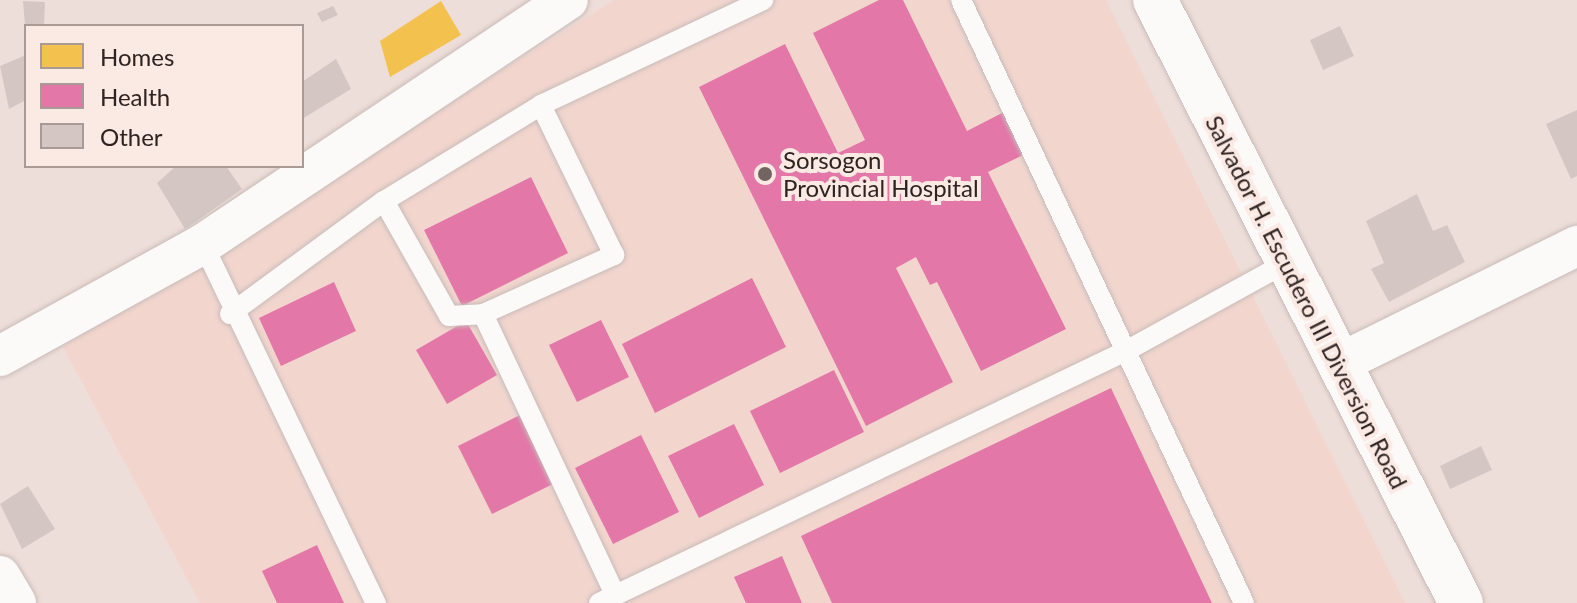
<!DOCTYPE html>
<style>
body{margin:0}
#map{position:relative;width:1577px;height:603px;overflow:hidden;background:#eeded9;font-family:Lato,sans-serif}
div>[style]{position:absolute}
.built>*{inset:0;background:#f2d6ce}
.homes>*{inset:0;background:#f2c14e}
.health>*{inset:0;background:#e377a8}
.building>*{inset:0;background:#d4c7c3}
.roads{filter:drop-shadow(0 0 2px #c8bbb8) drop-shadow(0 0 2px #c8bbb8)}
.service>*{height:20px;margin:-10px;padding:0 10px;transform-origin:10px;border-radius:10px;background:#fcfaf9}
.minor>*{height:40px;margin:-20px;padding:0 20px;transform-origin:20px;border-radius:20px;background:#fcfaf9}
.trunk>*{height:44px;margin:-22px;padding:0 22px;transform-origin:22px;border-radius:22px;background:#fcfaf9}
.dots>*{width:22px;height:22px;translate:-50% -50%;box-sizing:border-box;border:4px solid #fbe9e4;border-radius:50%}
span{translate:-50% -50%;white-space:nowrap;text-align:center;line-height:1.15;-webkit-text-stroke:8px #fbe9e4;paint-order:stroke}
.poi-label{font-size:24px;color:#2e2320}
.left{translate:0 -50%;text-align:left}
.street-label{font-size:24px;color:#2e2320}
.legend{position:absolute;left:24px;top:24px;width:280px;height:144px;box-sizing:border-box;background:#fbe9e4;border:2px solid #a99a96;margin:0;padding:10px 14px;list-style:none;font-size:24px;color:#2e2320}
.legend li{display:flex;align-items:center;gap:16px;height:40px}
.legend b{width:40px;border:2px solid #a99a96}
</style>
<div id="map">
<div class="built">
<div style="clip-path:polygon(614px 0,1106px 0,1405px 603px,200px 603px,63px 347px)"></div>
</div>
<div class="homes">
<div style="clip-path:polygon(441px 1px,461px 35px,390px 77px,380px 41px)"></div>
</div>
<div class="health">
<div style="clip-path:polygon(879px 0,903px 0,967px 131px,1004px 112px,1025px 154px,988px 172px,1066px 329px,981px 371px,937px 282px,930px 285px,916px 257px,896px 268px,953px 382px,866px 426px,699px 87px,785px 44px,838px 153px,865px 140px,813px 33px)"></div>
<div style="clip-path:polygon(531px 177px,568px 253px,462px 306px,424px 230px)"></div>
<div style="clip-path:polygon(752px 278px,786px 347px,655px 413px,622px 344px)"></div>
<div style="clip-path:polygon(334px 282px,356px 331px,281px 366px,259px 318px)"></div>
<div style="clip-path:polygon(601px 320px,629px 377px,577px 402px,549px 345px)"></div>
<div style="clip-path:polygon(466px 321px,497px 375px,447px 404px,416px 350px)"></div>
<div style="clip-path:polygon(834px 370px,864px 432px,780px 473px,750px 411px)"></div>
<div style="clip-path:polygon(1111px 388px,1212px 603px,832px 603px,801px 536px)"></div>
<div style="clip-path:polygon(522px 414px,555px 483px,492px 514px,458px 446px)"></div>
<div style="clip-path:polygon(734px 424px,764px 485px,699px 518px,668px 456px)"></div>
<div style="clip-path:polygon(641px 435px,679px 512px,613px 544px,575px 468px)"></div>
<div style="clip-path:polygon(317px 545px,344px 603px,277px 603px,262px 571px)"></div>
<div style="clip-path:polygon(782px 556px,802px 603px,746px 603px,734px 577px)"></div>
</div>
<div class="building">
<div style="clip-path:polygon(23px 1px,45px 2px,44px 26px,26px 26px,26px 38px)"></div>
<div style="clip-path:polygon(333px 6px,338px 15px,322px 22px,317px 13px)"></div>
<div style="clip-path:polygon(1340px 26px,1354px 56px,1323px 70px,1310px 40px)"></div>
<div style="clip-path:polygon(26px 55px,26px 100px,9px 109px,0 66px)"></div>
<div style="clip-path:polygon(336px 59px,351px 89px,302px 119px,302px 82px)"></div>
<div style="clip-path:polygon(1577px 110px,1577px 176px,1571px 179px,1546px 124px)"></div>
<div style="clip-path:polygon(176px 166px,226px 166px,242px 189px,185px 229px,157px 183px)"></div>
<div style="clip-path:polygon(1417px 194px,1433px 231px,1447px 225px,1465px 262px,1389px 302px,1371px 269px,1384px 263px,1366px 221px)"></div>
<div style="clip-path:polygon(1481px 446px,1492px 470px,1450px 489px,1440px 466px)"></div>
<div style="clip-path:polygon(28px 486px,55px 529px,22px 549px,0 504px)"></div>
</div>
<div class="roads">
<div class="service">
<div style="left:961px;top:0;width:666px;rotate:64.86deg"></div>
<div style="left:384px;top:201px;width:132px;rotate:60.5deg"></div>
<div style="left:449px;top:316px;width:34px;rotate:-3deg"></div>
<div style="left:483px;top:314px;width:144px;rotate:-24.2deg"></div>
<div style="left:614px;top:255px;width:167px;rotate:-116deg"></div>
<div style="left:203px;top:244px;width:399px;rotate:64.3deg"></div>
<div style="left:230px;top:314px;width:191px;rotate:-36.3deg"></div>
<div style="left:384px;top:201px;width:184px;rotate:-31.4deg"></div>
<div style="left:541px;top:105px;width:246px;rotate:-25.3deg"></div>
<div style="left:483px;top:314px;width:310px;rotate:64.8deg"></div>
<div style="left:599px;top:603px;width:584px;rotate:-25.56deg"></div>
<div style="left:1126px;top:351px;width:183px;rotate:-28.8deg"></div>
</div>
<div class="minor">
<div style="left:0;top:356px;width:232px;rotate:-28.9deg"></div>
<div style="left:203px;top:244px;width:439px;rotate:-33.8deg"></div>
<div style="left:1338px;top:364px;width:267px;rotate:-26.3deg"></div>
<div style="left:0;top:576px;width:31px;rotate:59deg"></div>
</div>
<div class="trunk">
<div style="left:1155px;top:0;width:676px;rotate:63.09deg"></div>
</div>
</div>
<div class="dots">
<div style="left:765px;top:174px;background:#716461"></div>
</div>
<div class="poi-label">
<span class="left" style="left:783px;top:174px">Sorsogon<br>Provincial Hospital</span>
</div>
<div class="street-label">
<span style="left:1307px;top:302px;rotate:63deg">Salvador H. Escudero III Diversion Road</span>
</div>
<ul class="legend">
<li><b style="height:22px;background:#f2c14e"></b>Homes</li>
<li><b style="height:22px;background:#e377a8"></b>Health</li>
<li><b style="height:22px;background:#d4c7c3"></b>Other</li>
</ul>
</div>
